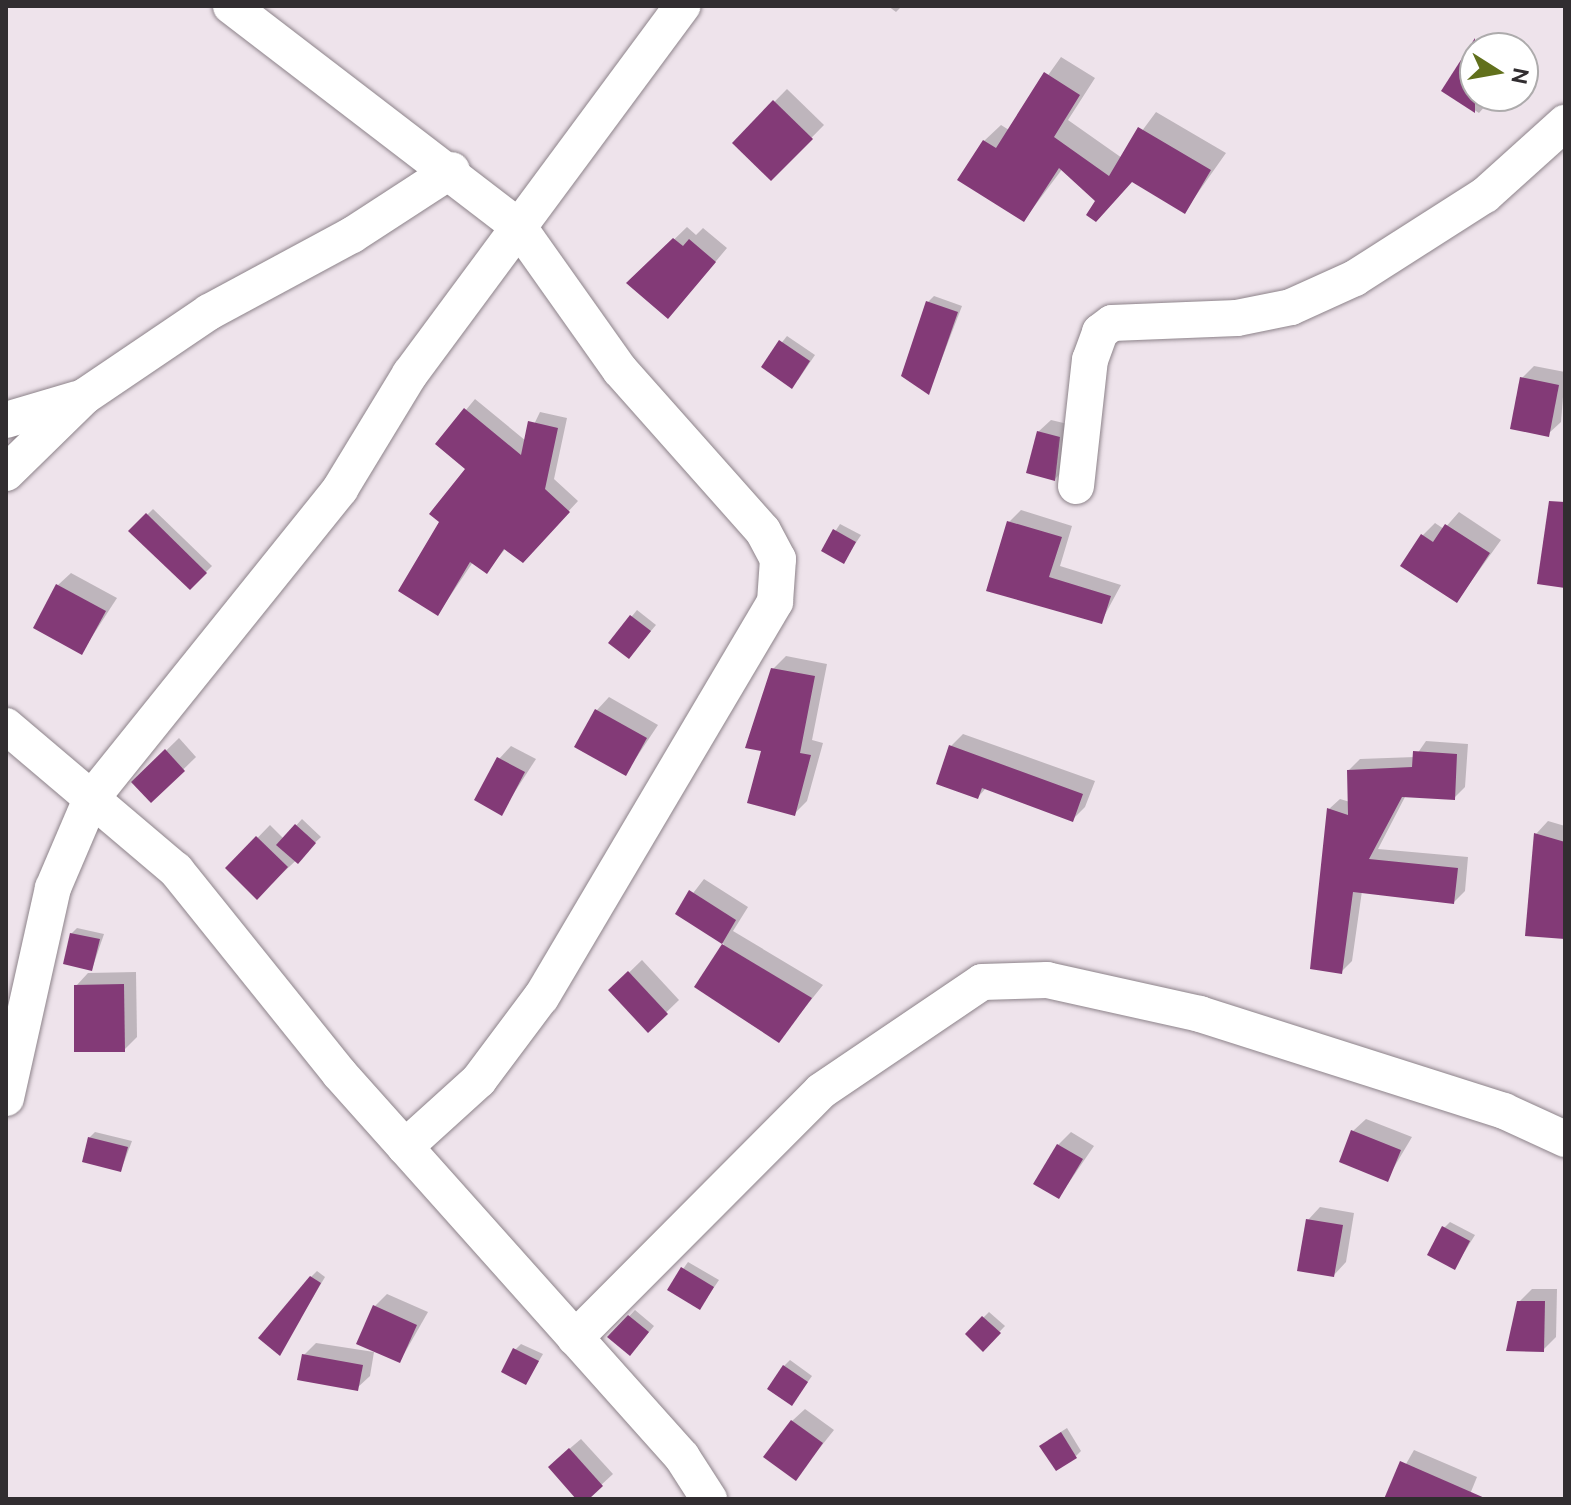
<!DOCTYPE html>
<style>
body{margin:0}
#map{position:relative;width:1571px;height:1505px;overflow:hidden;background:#eee3eb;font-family:Ubuntu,sans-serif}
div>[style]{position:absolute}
.shadow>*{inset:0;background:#0003}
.building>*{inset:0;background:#833a77}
.roads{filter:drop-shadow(0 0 2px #8d838a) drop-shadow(0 0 2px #8d838a)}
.minor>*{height:36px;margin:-18px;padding:0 18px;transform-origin:18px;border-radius:18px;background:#fff}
span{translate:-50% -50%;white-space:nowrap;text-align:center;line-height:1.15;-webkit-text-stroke:8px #fff;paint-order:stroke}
.frame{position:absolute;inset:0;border:8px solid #312d30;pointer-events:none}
.north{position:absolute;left:1459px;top:32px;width:80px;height:80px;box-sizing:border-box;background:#fff;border:2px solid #adabac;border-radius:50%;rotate:101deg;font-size:22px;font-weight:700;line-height:32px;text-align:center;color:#312d30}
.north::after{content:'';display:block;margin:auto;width:28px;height:36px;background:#61701c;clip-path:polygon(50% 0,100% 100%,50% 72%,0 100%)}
</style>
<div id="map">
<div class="shadow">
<div style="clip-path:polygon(888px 6px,902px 6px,896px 12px)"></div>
<div style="clip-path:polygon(1478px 44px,1485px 48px,1475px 48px,1475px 96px,1494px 96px,1479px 113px,1444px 90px,1466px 56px)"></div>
<div style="clip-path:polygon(1061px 57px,1095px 78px,1068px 120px,1122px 158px,1156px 112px,1226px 153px,1185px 211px,1133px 181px,1097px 200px,1063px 168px,1024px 220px,984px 141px,1001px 125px,1009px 130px)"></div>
<div style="clip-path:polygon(787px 89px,824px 125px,771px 179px,734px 143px)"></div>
<div style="clip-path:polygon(687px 227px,696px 235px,703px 228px,727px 248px,680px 304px,629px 283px)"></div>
<div style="clip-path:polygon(934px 296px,962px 306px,929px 392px,928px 302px)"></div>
<div style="clip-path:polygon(787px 336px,815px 355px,798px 380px,763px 366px)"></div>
<div style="clip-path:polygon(1534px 366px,1565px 372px,1561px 422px,1548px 434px,1522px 378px)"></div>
<div style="clip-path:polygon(475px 399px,526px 441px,540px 412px,567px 418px,554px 479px,578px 501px,532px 551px,506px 548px,487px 571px,473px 562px,438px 614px,441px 521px,468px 469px,438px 444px)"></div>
<div style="clip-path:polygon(1051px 420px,1072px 425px,1067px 466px,1055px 479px,1038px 432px)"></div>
<div style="clip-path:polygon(153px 509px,212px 566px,190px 588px,131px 531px)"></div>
<div style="clip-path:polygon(1021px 510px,1072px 526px,1060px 566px,1121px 585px,1101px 622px,988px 590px,1009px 522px)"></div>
<div style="clip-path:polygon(1459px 512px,1501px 540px,1457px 601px,1422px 536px,1435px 523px,1444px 529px)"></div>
<div style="clip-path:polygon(840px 524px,861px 535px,844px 561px,823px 550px)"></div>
<div style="clip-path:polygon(71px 573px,117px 598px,82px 652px,58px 585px)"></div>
<div style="clip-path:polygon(637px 610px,656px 625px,634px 651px,611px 642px)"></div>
<div style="clip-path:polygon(786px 656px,827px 664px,812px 740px,823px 743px,807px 801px,794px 814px,763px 749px,773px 669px)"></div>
<div style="clip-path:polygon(609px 697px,658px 725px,626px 773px,597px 710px)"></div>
<div style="clip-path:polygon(963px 734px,1095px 781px,1085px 807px,1072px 820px,987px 787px,978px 797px,951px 746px)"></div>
<div style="clip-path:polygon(179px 738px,196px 757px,151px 801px,134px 782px)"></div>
<div style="clip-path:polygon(1426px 741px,1468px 744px,1465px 787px,1454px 798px,1406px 795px,1378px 849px,1468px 857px,1465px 891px,1454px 902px,1362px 891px,1352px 961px,1341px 972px,1329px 809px,1340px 799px,1350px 802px,1349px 770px,1360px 759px,1415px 757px)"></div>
<div style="clip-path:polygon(511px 746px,536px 759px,501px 813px,499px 759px)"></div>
<div style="clip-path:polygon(302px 819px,321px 837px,257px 897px,228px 868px,270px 825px,284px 839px)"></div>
<div style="clip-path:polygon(1548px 821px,1565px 826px,1565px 937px,1536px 834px)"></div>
<div style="clip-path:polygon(704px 879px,748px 907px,733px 931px,823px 985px,779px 1040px,697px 987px,724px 944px,677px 914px)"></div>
<div style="clip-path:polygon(77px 928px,104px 934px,92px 969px,71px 934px)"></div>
<div style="clip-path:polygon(642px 960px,679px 1000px,648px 1030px,611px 990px)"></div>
<div style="clip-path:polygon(136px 972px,137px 1037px,124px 1050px,76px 986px,88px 973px)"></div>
<div style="clip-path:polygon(1366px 1119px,1412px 1137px,1387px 1179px,1353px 1131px)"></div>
<div style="clip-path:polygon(95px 1132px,132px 1141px,121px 1170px,89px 1138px)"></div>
<div style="clip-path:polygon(1071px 1132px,1094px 1146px,1059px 1197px,1058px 1145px)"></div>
<div style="clip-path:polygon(1320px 1207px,1354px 1213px,1346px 1262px,1334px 1275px,1308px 1220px)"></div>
<div style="clip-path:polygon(1450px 1222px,1475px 1235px,1455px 1267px,1444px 1228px)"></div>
<div style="clip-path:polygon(688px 1262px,719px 1280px,700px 1308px,669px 1289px)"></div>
<div style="clip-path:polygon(317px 1271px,325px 1277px,280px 1353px,311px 1277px)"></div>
<div style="clip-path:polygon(1532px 1289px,1557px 1289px,1556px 1337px,1543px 1350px,1519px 1302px)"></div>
<div style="clip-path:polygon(387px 1294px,428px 1312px,400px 1361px,375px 1306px)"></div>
<div style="clip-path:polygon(635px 1310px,654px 1326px,636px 1348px,610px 1337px)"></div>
<div style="clip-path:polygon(989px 1312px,1005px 1326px,983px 1349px,967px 1334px)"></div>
<div style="clip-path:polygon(316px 1343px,374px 1352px,370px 1376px,357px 1388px,304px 1355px)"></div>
<div style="clip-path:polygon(521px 1344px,543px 1354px,526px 1383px,515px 1350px)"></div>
<div style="clip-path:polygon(790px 1360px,812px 1376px,792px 1404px,784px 1366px)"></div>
<div style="clip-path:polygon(805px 1409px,834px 1430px,795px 1479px,792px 1421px)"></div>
<div style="clip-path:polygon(1067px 1428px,1081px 1451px,1076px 1456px,1048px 1440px)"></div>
<div style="clip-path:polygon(581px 1439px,613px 1474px,586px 1499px,579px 1499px,561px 1456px)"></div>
<div style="clip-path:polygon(1414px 1450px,1477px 1477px,1468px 1499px,1386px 1499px)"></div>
</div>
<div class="building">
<div style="clip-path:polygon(1475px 38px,1475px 113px,1441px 91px)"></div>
<div style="clip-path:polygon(1044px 72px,1080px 95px,1054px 137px,1109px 176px,1138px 127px,1211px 170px,1185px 214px,1132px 182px,1096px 222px,1086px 215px,1095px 201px,1059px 168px,1024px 222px,957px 180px,983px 140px,996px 148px)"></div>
<div style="clip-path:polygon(773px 100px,813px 139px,771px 181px,732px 143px)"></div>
<div style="clip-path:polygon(673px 238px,683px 246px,689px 239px,716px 262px,668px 319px,626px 283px)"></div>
<div style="clip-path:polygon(926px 301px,958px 312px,929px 395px,901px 376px)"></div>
<div style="clip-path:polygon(779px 340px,810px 361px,792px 389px,761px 367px)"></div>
<div style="clip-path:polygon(1520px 377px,1559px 385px,1549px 437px,1510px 429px)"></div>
<div style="clip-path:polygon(464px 408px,521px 455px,528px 421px,558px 428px,545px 489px,570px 512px,523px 563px,504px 549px,487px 574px,470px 562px,438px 616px,398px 591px,439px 522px,429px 514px,465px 469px,435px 444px)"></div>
<div style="clip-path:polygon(1037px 431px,1060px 437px,1055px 481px,1026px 473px)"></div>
<div style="clip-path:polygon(1549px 501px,1565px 502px,1565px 588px,1537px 584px)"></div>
<div style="clip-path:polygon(146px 513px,207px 573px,190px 590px,128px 531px)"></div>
<div style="clip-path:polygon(1007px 521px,1062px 537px,1049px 577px,1111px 596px,1102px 624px,986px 591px)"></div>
<div style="clip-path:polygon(1445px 524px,1490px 553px,1457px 603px,1400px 566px,1421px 534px,1433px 542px)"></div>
<div style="clip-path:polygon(833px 529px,856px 542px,844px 564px,821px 551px)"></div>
<div style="clip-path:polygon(56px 584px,106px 611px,82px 655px,33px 628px)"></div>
<div style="clip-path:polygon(630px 615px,651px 631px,629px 659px,608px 643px)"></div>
<div style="clip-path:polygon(771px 668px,815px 676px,800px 753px,811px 755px,795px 816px,747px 803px,761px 751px,745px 748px)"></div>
<div style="clip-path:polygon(595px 709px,647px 738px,626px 776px,574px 747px)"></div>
<div style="clip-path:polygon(949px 745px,1083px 794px,1073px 822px,982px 788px,978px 799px,936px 784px)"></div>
<div style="clip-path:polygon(165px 749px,185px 771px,151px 803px,131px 782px)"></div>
<div style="clip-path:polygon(1413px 751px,1457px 754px,1455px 800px,1402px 797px,1369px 859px,1458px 868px,1454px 904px,1353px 892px,1342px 974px,1310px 969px,1327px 808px,1348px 815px,1347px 770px,1412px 767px)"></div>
<div style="clip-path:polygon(497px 757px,525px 772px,502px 816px,474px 800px)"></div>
<div style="clip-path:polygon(295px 824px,316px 843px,298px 864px,276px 845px)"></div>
<div style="clip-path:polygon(1534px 833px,1565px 842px,1565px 939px,1525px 936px)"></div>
<div style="clip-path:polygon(256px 836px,288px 867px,257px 900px,225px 868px)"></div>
<div style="clip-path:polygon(689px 890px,736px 920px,722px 944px,675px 914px)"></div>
<div style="clip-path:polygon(70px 933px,100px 939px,92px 971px,63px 964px)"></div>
<div style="clip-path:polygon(722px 944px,812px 998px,779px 1043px,694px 987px)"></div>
<div style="clip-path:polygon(628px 971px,668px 1014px,648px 1033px,608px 990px)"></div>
<div style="clip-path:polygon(124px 984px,125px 1052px,74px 1052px,74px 985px)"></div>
<div style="clip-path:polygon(1351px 1130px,1401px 1150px,1388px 1182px,1339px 1162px)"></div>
<div style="clip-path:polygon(88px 1137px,128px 1147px,121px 1172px,82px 1162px)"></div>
<div style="clip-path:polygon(1057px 1144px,1083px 1159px,1059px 1199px,1033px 1184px)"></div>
<div style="clip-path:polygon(1306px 1219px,1343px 1225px,1334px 1277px,1297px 1271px)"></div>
<div style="clip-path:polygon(1442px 1226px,1470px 1241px,1455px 1270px,1427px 1255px)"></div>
<div style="clip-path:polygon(681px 1267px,714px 1287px,700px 1310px,667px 1290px)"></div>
<div style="clip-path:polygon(310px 1276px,321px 1283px,280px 1356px,258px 1338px)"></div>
<div style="clip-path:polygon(1517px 1301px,1545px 1301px,1544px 1352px,1506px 1351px)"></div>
<div style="clip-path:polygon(373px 1305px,417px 1325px,400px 1363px,356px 1344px)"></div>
<div style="clip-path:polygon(628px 1315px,649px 1332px,630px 1356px,607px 1337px)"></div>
<div style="clip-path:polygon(982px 1316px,1001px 1333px,983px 1352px,965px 1334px)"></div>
<div style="clip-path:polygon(513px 1348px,539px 1361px,526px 1385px,501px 1372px)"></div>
<div style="clip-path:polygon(302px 1354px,363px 1365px,358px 1391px,297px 1380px)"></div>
<div style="clip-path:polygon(783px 1365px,808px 1382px,792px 1406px,767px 1389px)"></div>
<div style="clip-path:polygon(791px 1420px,823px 1443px,796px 1481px,763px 1457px)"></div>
<div style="clip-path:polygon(1061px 1432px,1077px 1458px,1056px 1471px,1039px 1446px)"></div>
<div style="clip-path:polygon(569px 1448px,603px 1486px,589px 1499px,576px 1499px,548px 1467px)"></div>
<div style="clip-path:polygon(1400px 1461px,1487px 1499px,1384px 1499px)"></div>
</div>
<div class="roads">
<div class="minor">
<div style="left:231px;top:6px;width:362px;rotate:37.5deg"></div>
<div style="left:518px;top:226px;width:176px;rotate:54.7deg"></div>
<div style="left:620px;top:370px;width:215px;rotate:48.4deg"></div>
<div style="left:763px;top:531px;width:32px;rotate:62deg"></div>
<div style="left:778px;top:559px;width:43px;rotate:94deg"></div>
<div style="left:775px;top:602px;width:459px;rotate:120.6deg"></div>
<div style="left:541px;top:997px;width:104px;rotate:126.8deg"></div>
<div style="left:479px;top:1080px;width:100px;rotate:137.8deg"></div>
<div style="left:6px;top:420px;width:74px;rotate:-16.5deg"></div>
<div style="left:6px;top:473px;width:110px;rotate:-44.3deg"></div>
<div style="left:85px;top:396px;width:150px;rotate:-34.1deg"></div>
<div style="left:209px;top:312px;width:162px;rotate:-28.3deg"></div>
<div style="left:352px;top:235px;width:119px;rotate:-33deg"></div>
<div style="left:1076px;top:486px;width:127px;rotate:-83.7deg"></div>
<div style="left:1090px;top:360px;width:30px;rotate:-70deg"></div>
<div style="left:1100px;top:332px;width:15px;rotate:-37deg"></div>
<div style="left:1112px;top:323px;width:125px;rotate:-2.3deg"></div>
<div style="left:1237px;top:318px;width:55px;rotate:-11.5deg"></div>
<div style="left:1291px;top:307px;width:70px;rotate:-24.4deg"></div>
<div style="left:1355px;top:278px;width:154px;rotate:-32.6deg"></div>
<div style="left:1485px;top:195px;width:108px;rotate:-42deg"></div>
<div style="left:6px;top:726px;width:223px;rotate:40.3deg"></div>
<div style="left:176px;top:870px;width:260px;rotate:51.2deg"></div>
<div style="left:339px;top:1073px;width:515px;rotate:48.23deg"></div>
<div style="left:682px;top:1457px;width:50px;rotate:57.3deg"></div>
<div style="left:6px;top:1098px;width:215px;rotate:-77.4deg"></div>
<div style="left:53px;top:888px;width:97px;rotate:-66.9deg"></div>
<div style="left:91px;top:799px;width:398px;rotate:-51.2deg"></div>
<div style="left:340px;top:489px;width:135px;rotate:-58.7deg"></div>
<div style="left:410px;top:374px;width:458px;rotate:-53.5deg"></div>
<div style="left:575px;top:1338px;width:349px;rotate:-45.1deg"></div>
<div style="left:821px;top:1091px;width:194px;rotate:-34.1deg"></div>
<div style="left:982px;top:982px;width:65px;rotate:-1.8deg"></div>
<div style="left:1047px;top:980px;width:157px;rotate:12.5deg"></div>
<div style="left:1200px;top:1014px;width:319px;rotate:17.7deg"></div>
<div style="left:1504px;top:1111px;width:67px;rotate:24.7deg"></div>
</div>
</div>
<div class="frame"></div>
<div class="north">N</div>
</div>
